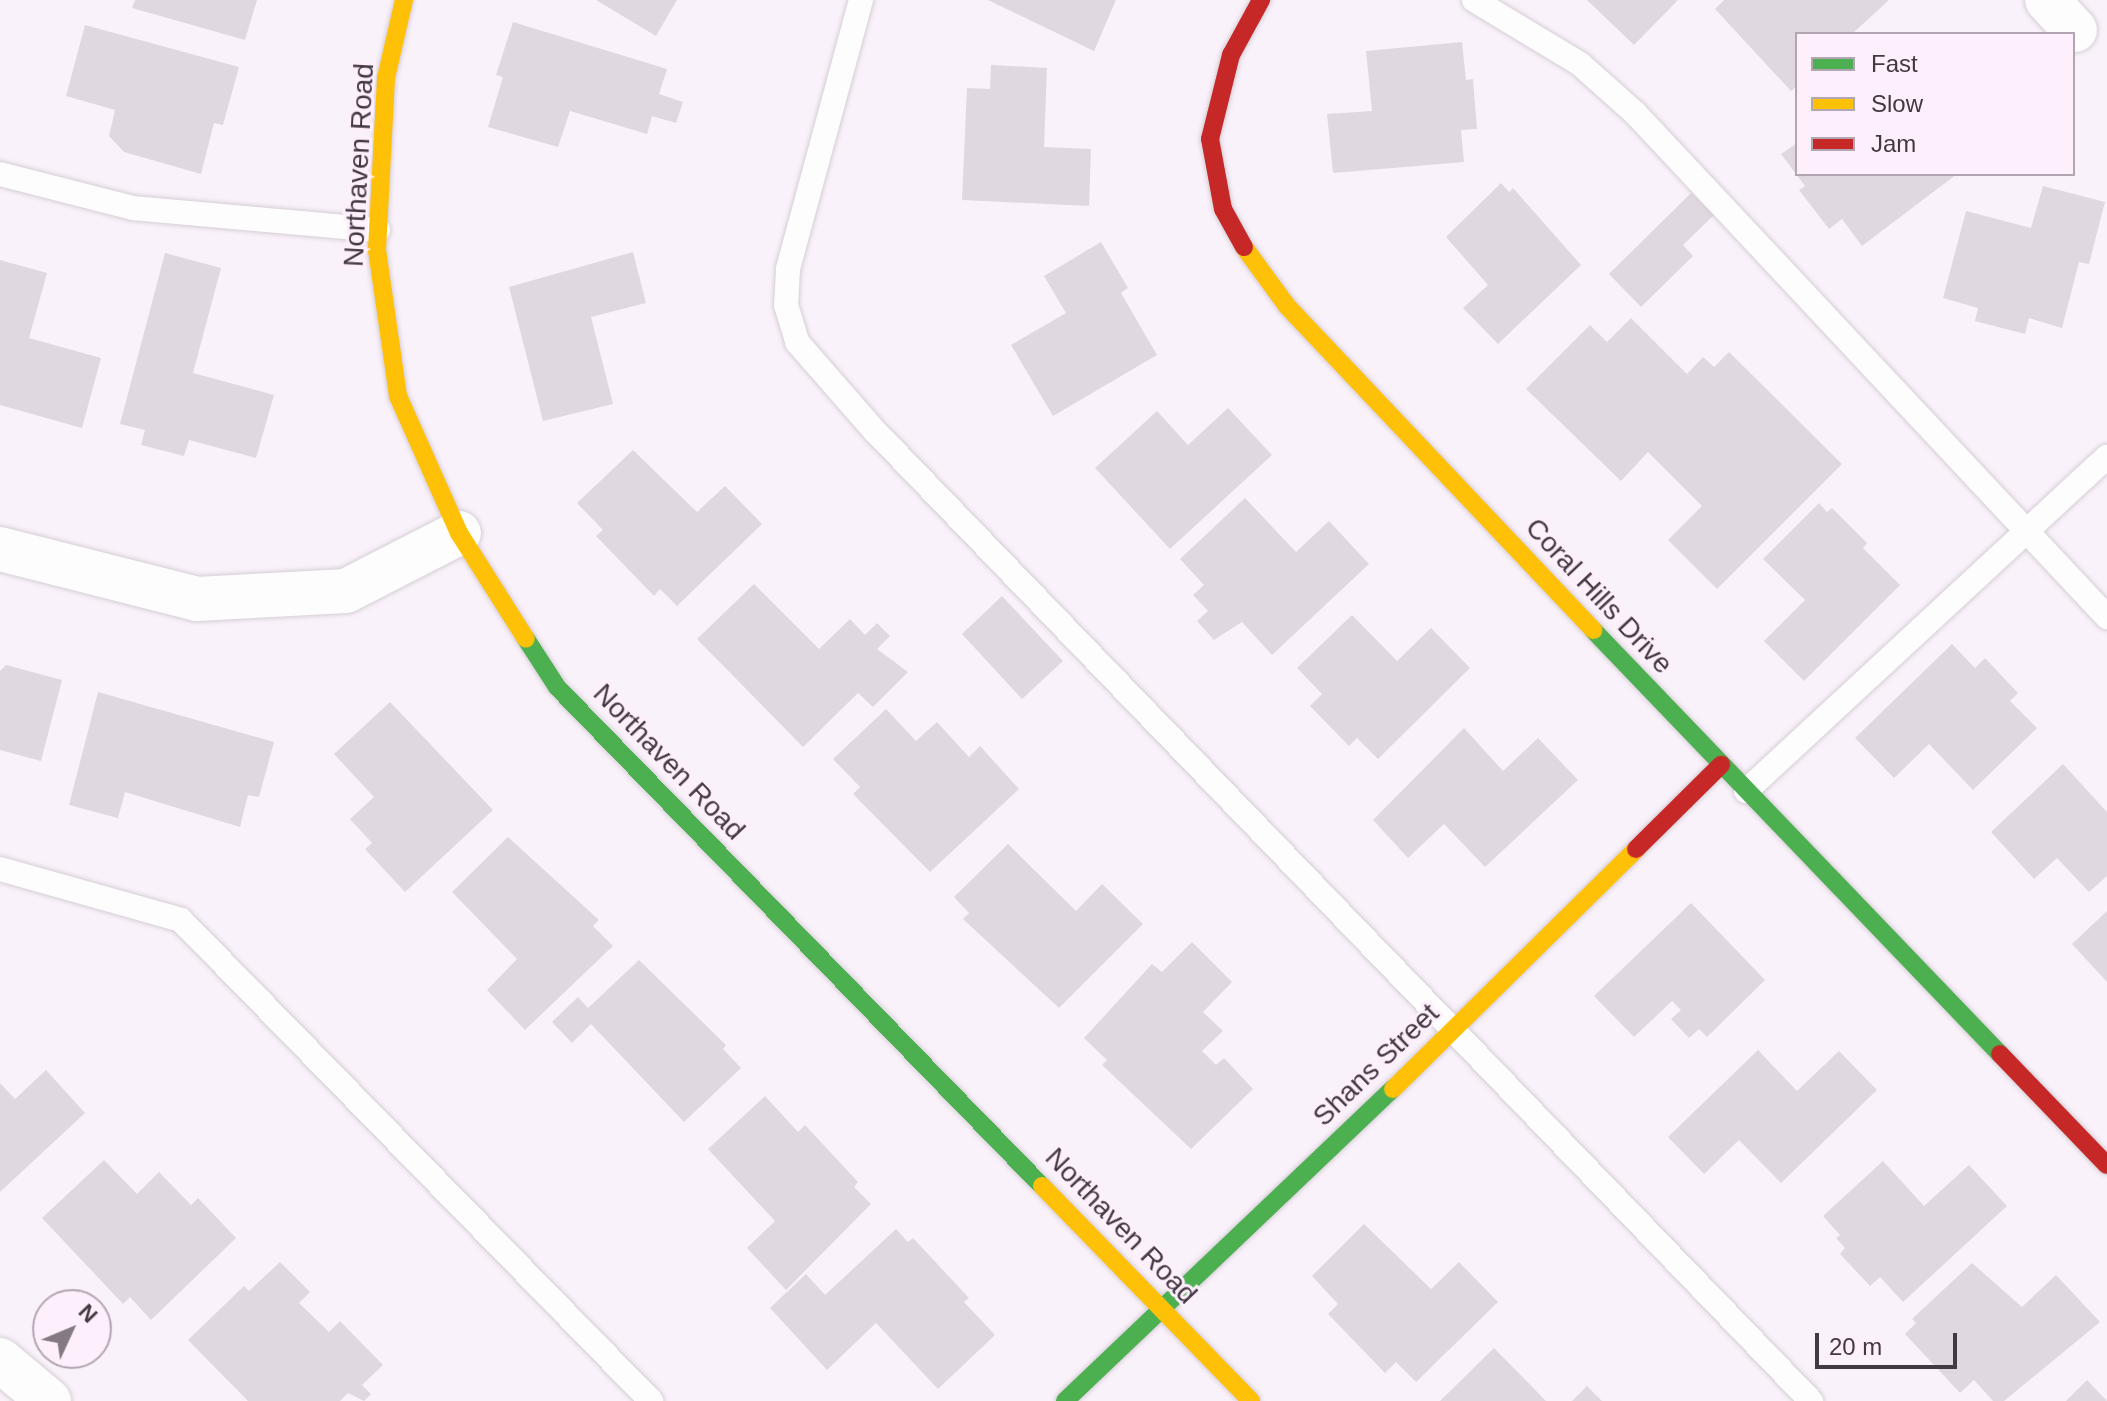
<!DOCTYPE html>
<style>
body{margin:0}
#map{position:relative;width:2107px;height:1401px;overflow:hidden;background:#faf2fa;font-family:Helvetica,sans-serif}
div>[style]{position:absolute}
.building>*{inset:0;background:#e0d8e0}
.roads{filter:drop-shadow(0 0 2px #d6ced6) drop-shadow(0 0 2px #d6ced6)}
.lane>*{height:24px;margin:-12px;padding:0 12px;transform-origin:12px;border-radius:12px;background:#fefdfe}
.street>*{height:44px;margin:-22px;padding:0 22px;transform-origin:22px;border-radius:22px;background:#fefdfe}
.fast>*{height:18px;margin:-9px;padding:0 9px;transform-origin:9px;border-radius:9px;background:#4caf50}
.slow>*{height:18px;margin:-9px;padding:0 9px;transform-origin:9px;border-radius:9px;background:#ffc107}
.jam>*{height:18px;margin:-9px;padding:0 9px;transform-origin:9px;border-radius:9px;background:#c62828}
span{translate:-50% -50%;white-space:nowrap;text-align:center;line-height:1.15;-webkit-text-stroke:6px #feeffd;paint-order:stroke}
.street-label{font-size:28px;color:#433943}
.legend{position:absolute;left:1795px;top:32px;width:280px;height:144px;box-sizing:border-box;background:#feeffd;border:2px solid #b3a6b3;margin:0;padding:10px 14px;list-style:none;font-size:24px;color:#433943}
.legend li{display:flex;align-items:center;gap:16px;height:40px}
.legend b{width:40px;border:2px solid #b3a6b3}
.north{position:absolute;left:32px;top:1289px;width:80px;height:80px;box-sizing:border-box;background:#feeffd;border:2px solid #b3a6b3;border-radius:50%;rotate:46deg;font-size:22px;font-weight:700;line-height:32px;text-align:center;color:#433943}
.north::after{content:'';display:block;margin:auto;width:28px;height:36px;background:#837a83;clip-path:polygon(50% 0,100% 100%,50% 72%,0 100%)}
.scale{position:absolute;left:1815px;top:1333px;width:142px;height:36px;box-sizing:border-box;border:4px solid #433943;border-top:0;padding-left:10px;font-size:24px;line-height:28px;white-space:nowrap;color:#433943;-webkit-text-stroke:6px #feeffd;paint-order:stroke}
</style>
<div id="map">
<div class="building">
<div style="clip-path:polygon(135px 0,257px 0,245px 40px,132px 8px)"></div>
<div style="clip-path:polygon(596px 0,677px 0,656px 36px)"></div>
<div style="clip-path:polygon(988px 0,1116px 0,1094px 51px)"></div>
<div style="clip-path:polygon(1587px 0,1678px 0,1634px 45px)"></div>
<div style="clip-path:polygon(1724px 0,1889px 0,1852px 34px,1797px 34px,1797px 86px,1791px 91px,1715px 9px)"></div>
<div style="clip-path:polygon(513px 22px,667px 69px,659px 94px,683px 102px,676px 123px,652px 116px,647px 134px,570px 111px,558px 147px,488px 127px,503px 77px,496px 75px)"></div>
<div style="clip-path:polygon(85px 25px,239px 67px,223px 125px,214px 123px,201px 174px,124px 152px,109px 136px,115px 110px,66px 96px)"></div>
<div style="clip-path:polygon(1462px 42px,1466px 80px,1473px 79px,1477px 129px,1461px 130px,1464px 162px,1333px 173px,1327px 114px,1372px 111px,1366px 51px)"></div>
<div style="clip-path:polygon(991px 65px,1047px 68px,1044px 147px,1091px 149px,1089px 206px,962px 200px,967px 88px,990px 89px)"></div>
<div style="clip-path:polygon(1797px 143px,1797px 174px,1957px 174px,1862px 246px,1842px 219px,1829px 229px,1799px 190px,1805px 186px,1781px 154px)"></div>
<div style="clip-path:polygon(1501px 183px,1509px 192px,1513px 188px,1581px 265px,1498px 344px,1463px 308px,1488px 285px,1446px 237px)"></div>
<div style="clip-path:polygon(2043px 186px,2105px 202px,2089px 264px,2079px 262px,2062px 328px,2029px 318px,2025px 334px,1975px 321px,1978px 308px,1943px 298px,1966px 211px,2031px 228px)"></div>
<div style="clip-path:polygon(1691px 193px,1714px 215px,1683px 245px,1693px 256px,1641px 307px,1609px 274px)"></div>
<div style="clip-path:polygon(1101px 242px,1128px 288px,1121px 293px,1157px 355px,1053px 416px,1011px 345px,1066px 313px,1044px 276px)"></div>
<div style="clip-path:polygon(633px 252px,646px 303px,591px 317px,613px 404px,543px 421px,509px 287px)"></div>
<div style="clip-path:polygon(165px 253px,221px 268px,193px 373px,274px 395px,256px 458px,189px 440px,184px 456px,141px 445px,145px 430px,120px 424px)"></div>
<div style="clip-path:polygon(0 260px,47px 273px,29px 338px,101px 358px,82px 428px,0 405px)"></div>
<div style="clip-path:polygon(1631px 318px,1687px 374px,1703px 357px,1714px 367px,1729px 352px,1842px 464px,1717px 589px,1668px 540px,1702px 506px,1648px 452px,1621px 481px,1526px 389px,1590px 325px,1607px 342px)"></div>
<div style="clip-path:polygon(1228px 408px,1272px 455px,1170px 549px,1095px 468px,1157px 411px,1188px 445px)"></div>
<div style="clip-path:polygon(633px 450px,697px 512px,725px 486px,762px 524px,677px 606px,660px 589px,654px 596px,596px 536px,603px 530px,577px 503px)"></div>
<div style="clip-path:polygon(1245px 498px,1296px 552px,1329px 521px,1369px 564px,1272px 655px,1242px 622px,1214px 640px,1197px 621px,1208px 611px,1193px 595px,1204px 585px,1180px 559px)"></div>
<div style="clip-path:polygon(1819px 503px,1827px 512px,1832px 508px,1867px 543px,1863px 548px,1900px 585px,1804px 681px,1764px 641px,1805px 600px,1763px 559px)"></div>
<div style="clip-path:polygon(754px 584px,819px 649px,850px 619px,865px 635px,877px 623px,890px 636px,877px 649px,908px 672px,873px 707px,858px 693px,803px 747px,697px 639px)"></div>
<div style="clip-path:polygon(1002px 596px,1063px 661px,1022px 699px,962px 634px)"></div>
<div style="clip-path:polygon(1352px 615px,1397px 661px,1431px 628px,1470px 668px,1378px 759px,1357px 738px,1349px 746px,1310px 706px,1322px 694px,1297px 668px)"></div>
<div style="clip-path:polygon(1952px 644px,1975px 668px,1985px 658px,2018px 693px,2010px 701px,2037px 728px,1973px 790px,1929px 744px,1894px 778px,1855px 738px)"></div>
<div style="clip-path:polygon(6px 665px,62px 680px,41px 761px,0 750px,0 671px)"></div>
<div style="clip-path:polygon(98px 692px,274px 742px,259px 797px,248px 795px,240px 827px,125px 792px,118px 818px,69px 805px)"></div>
<div style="clip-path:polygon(390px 702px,493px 810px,405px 892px,365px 849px,372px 843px,350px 819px,374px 797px,334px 754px)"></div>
<div style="clip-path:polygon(886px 709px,916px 741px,937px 722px,969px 757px,980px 746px,1019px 789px,930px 872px,853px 794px,860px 787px,833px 759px)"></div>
<div style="clip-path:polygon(1464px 728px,1503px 771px,1538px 738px,1578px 780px,1485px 867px,1444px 824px,1408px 858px,1373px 820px)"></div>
<div style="clip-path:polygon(2063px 764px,2107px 812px,2107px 876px,2089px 892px,2057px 858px,2034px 879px,1991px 832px)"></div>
<div style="clip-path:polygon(508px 837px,599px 920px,593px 926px,613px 946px,525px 1030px,487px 990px,517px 959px,452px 892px)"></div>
<div style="clip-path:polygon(1008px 844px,1076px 911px,1102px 884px,1143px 924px,1059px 1008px,963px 919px,969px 913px,954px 897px)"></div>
<div style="clip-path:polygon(1691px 903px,1765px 980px,1707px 1037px,1699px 1029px,1689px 1038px,1671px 1019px,1681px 1010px,1672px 1001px,1634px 1037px,1594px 996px)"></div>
<div style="clip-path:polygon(2107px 911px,2107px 982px,2072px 944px)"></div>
<div style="clip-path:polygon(1192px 942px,1232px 982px,1203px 1012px,1223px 1031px,1202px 1051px,1216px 1065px,1224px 1058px,1253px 1089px,1191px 1149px,1102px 1065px,1107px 1060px,1084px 1038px,1152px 964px,1162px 972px)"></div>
<div style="clip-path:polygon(639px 960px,726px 1045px,723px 1049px,741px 1068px,684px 1122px,591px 1024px,572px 1043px,552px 1022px,578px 997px,588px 1008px)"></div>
<div style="clip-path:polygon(1758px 1050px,1797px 1091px,1839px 1051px,1877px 1090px,1781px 1183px,1739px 1140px,1704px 1174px,1668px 1137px)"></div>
<div style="clip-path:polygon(46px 1070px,85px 1113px,0 1192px,0 1083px,15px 1099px)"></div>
<div style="clip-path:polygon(765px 1096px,798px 1132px,805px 1125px,858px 1182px,854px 1187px,871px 1204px,786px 1290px,747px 1248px,775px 1221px,708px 1149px)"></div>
<div style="clip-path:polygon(104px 1160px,137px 1194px,159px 1172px,191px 1205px,198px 1198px,236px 1238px,151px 1320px,130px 1297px,123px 1304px,42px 1218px)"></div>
<div style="clip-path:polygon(1883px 1161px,1924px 1206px,1969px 1165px,2007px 1206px,1903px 1302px,1880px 1277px,1870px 1286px,1840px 1254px,1845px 1248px,1836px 1238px,1840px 1235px,1823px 1216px)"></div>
<div style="clip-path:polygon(1364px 1224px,1431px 1289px,1459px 1262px,1498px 1302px,1416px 1382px,1396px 1362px,1385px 1373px,1328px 1314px,1338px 1304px,1312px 1276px)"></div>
<div style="clip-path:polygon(896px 1229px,908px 1242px,913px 1238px,969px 1298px,964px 1302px,995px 1335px,938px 1389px,876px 1323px,827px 1370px,770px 1308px,806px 1274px,825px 1295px)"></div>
<div style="clip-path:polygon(280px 1262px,310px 1292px,299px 1303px,329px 1332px,340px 1321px,383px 1365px,362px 1385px,371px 1394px,364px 1401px,348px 1393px,340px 1401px,248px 1401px,188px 1340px,244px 1286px,249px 1291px)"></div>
<div style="clip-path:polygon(1972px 1263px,2022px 1307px,2056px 1275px,2100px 1322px,2004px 1401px,1993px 1401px,1974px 1380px,1960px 1393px,1905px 1334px,1916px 1323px,1912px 1319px)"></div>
<div style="clip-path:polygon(1494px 1348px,1546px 1401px,1440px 1401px)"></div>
<div style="clip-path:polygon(2087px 1380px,2107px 1401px,2066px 1401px)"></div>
<div style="clip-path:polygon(1587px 1386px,1602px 1401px,1572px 1401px)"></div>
</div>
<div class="roads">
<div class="lane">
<div style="left:861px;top:0;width:279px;rotate:105.2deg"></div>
<div style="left:788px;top:269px;width:36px;rotate:93deg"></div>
<div style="left:786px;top:305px;width:39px;rotate:73deg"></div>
<div style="left:797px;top:342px;width:116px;rotate:48.9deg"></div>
<div style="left:873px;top:429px;width:1351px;rotate:46.02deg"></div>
<div style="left:1474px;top:0;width:124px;rotate:31.1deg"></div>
<div style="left:1580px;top:64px;width:74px;rotate:41.7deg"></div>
<div style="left:1635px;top:113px;width:691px;rotate:46.88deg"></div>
<div style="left:0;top:174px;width:137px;rotate:14.3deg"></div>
<div style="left:133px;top:208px;width:246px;rotate:5.1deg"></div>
<div style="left:1746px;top:791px;width:492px;rotate:-42.8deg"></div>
<div style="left:0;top:869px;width:188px;rotate:15.7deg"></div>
<div style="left:181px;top:920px;width:673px;rotate:45.66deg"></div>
</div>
<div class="street">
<div style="left:2047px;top:0;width:41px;rotate:47deg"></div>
<div style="left:0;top:549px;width:203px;rotate:14.2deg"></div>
<div style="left:197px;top:599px;width:149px;rotate:-3.1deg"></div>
<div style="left:346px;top:591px;width:127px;rotate:-27.2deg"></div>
<div style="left:0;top:1360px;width:64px;rotate:39.9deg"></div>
</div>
<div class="fast">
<div style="left:1593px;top:630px;width:588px;rotate:46.17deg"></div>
<div style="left:526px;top:639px;width:57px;rotate:57.1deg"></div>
<div style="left:557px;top:687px;width:696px;rotate:45.82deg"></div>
<div style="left:1065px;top:1401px;width:453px;rotate:-43.6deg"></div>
</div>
<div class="slow">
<div style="left:404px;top:0;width:80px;rotate:103deg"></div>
<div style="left:386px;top:78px;width:172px;rotate:93deg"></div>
<div style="left:377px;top:250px;width:148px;rotate:81.8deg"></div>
<div style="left:398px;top:396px;width:150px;rotate:66deg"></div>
<div style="left:459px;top:533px;width:125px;rotate:57.7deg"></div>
<div style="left:1244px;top:247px;width:73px;rotate:53.9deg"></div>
<div style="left:1287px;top:306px;width:446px;rotate:46.6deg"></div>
<div style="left:1393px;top:1089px;width:342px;rotate:-44.6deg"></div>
<div style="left:1042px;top:1186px;width:300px;rotate:45.8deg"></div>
</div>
<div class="jam">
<div style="left:1244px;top:247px;width:43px;rotate:-118.9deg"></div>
<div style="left:1223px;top:209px;width:71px;rotate:-100.5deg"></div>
<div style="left:1210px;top:139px;width:87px;rotate:-76deg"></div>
<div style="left:1231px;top:55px;width:63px;rotate:-61.4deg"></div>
<div style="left:1636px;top:849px;width:120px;rotate:-44.7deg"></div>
<div style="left:2000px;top:1054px;width:154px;rotate:46.1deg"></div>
</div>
</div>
<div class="street-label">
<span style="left:359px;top:165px;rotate:-87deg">Northaven Road</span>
<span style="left:1599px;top:596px;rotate:47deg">Coral Hills Drive</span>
<span style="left:669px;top:762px;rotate:46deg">Northaven Road</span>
<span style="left:1376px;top:1065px;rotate:-44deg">Shans Street</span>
<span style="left:1121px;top:1226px;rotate:46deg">Northaven Road</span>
</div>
<ul class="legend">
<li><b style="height:10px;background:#4caf50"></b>Fast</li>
<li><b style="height:10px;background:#ffc107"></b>Slow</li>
<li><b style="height:10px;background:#c62828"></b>Jam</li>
</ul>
<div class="north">N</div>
<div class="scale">20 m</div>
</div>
